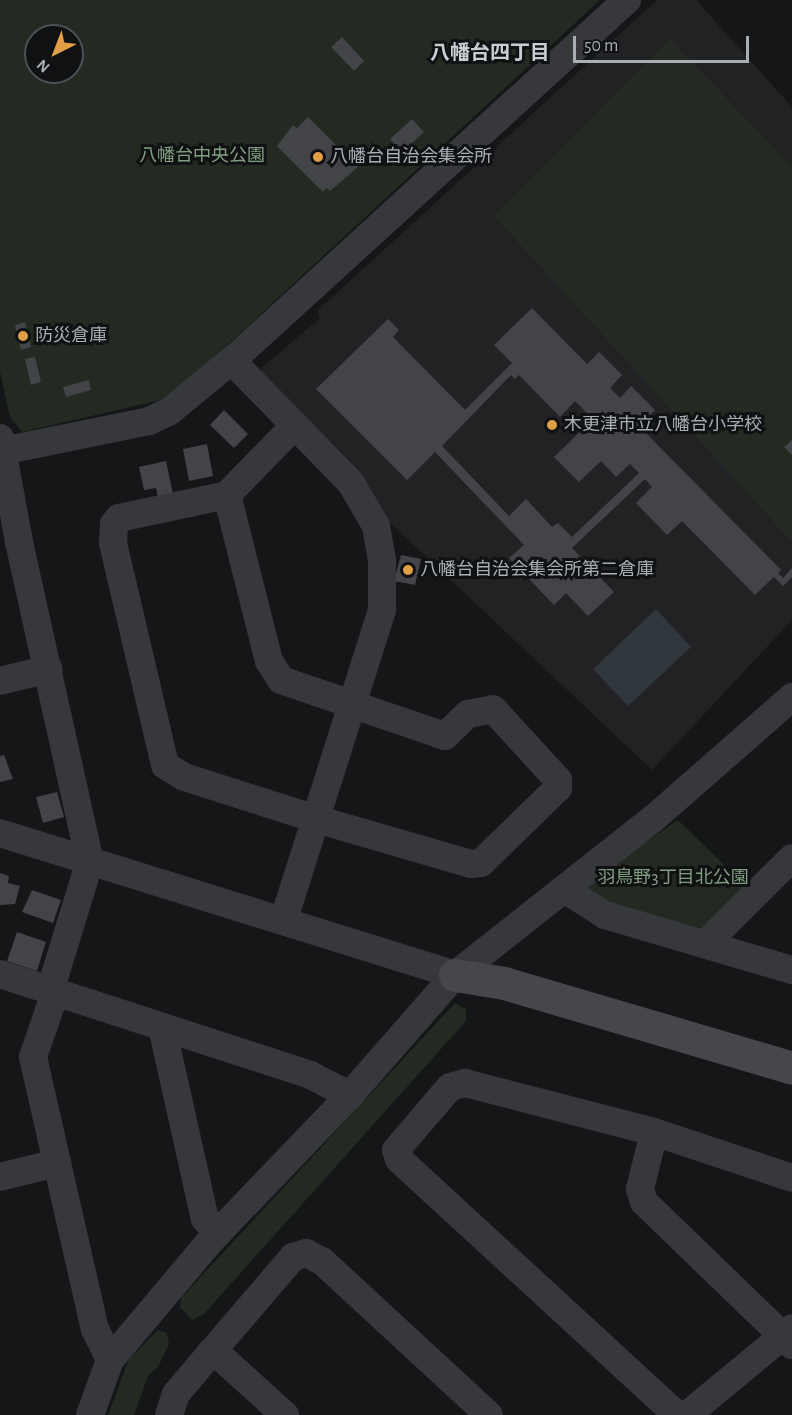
<!DOCTYPE html>
<meta charset="utf-8">
<style>
body{margin:0}
#map{position:relative;width:792px;height:1415px;overflow:hidden;background:#151617;font-family:"Alegreya Sans","Noto Sans JP",sans-serif}
div>[style]{position:absolute}
.built>*{inset:0;background:#222224}
.green>*{inset:0;background:#222a22}
.water>*{inset:0;background:#2f373c}
.building>*{inset:0;background:#434447}
.street>*{height:28px;margin:-14px;padding:0 14px;transform-origin:14px;border-radius:14px;background:#37383c}
.secondary>*{height:33px;margin:-16.5px;padding:0 16.5px;transform-origin:16.5px;border-radius:16.5px;background:#45474b}
.dots>*{width:16px;height:16px;translate:-50% -50%;box-sizing:border-box;border:3px solid #101112;border-radius:50%}
span{translate:-50% -50%;white-space:nowrap;text-align:center;line-height:1.15;-webkit-text-stroke:6px #101112;paint-order:stroke}
.park-label{font-size:18px;color:#829f82}
.poi-label{font-size:18px;color:#a9aeb6}
.left{translate:0 -50%;text-align:left}
.neighbourhood-label{font-size:20px;color:#c9ccd2;font-weight:700}
.north{position:absolute;left:24px;top:24px;width:60px;height:60px;box-sizing:border-box;background:#101112;border:2px solid #4d5054;border-radius:50%;rotate:222deg;font-size:16px;font-weight:700;line-height:24px;text-align:center;color:#a9aeb6}
.north::after{content:'';display:block;margin:auto;width:21px;height:27px;background:#e09f45;clip-path:polygon(50% 0,100% 100%,50% 72%,0 100%)}
.scale{position:absolute;left:573px;top:36px;width:176px;height:27px;box-sizing:border-box;border:3px solid #a9aeb6;border-top:0;padding-left:8px;font-size:18px;line-height:21px;white-space:nowrap;color:#a9aeb6;-webkit-text-stroke:4px #101112;paint-order:stroke}
</style>
<div id="map">
<div class="built">
<div style="clip-path:polygon(657px 0,696px 0,792px 107px,792px 620px,652px 770px,382px 515px,259px 370px,320px 318px,317px 311px)"></div>
</div>
<div class="green">
<div style="clip-path:polygon(evenodd,0 0,600px 0,170px 398px,22px 432px,10px 417px,0 372px,0 0,36px 36px,72px 36px,72px 72px,36px 72px,36px 36px)"></div>
<div style="clip-path:polygon(670px 39px,792px 167px,792px 542px,494px 216px)"></div>
<div style="clip-path:polygon(678px 820px,746px 886px,703px 927px,690px 930px,606px 904px,589px 889px,589px 881px)"></div>
<div style="clip-path:polygon(455px 1003px,466px 1009px,466px 1021px,204px 1314px,192px 1320px,180px 1307px,181px 1298px)"></div>
<div style="clip-path:polygon(158px 1330px,167px 1333px,169px 1344px,158px 1367px,148px 1376px,134px 1415px,108px 1415px,129px 1359px)"></div>
</div>
<div class="water">
<div style="clip-path:polygon(656px 609px,691px 647px,628px 706px,593px 669px)"></div>
</div>
<div class="building">
<div style="clip-path:polygon(342px 37px,364px 61px,354px 71px,331px 47px)"></div>
<div style="clip-path:polygon(308px 117px,358px 167px,330px 191px,327px 188px,323px 192px,277px 146px,293px 125px,297px 128px)"></div>
<div style="clip-path:polygon(412px 119px,424px 132px,402px 152px,390px 139px)"></div>
<div style="clip-path:polygon(evenodd,532px 308px,587px 364px,599px 352px,622px 375px,610px 388px,620px 398px,631px 386px,655px 410px,639px 426px,781px 570px,778px 573px,783px 578px,792px 568px,792px 577px,783px 586px,774px 577px,755px 595px,682px 521px,667px 535px,636px 503px,652px 487px,645px 479px,572px 548px,614px 592px,588px 616px,566px 593px,554px 605px,509px 558px,524px 545px,435px 452px,407px 480px,316px 389px,388px 319px,399px 330px,393px 337px,465px 410px,512px 363px,494px 345px,532px 308px,511px 375px,515px 379px,519px 375px,560px 417px,575px 401px,593px 419px,554px 457px,579px 482px,601px 461px,616px 477px,630px 464px,639px 473px,572px 537px,558px 523px,552px 527px,526px 499px,509px 516px,442px 446px,511px 375px)"></div>
<div style="clip-path:polygon(25px 322px,31px 347px,21px 350px,15px 325px)"></div>
<div style="clip-path:polygon(35px 357px,41px 382px,31px 385px,25px 359px)"></div>
<div style="clip-path:polygon(89px 380px,91px 390px,66px 397px,63px 387px)"></div>
<div style="clip-path:polygon(224px 410px,248px 434px,234px 448px,210px 425px)"></div>
<div style="clip-path:polygon(792px 440px,792px 455px,784px 447px)"></div>
<div style="clip-path:polygon(207px 444px,213px 476px,189px 481px,183px 449px)"></div>
<div style="clip-path:polygon(166px 461px,173px 494px,158px 497px,156px 488px,144px 490px,139px 467px)"></div>
<div style="clip-path:polygon(401px 555px,421px 559px,415px 585px,394px 581px)"></div>
<div style="clip-path:polygon(4px 755px,13px 779px,0 782px,0 756px)"></div>
<div style="clip-path:polygon(57px 792px,64px 817px,43px 823px,36px 797px)"></div>
<div style="clip-path:polygon(0 873px,9px 876px,8px 883px,20px 886px,15px 904px,0 905px)"></div>
<div style="clip-path:polygon(32px 890px,61px 900px,53px 923px,22px 912px)"></div>
<div style="clip-path:polygon(17px 932px,46px 942px,37px 971px,7px 961px)"></div>
</div>
<div class="street">
<div style="left:232px;top:361px;width:170px;rotate:45.7deg"></div>
<div style="left:351px;top:483px;width:50px;rotate:59.8deg"></div>
<div style="left:376px;top:526px;width:36px;rotate:80deg"></div>
<div style="left:382px;top:561px;width:49px;rotate:90deg"></div>
<div style="left:382px;top:610px;width:324px;rotate:107.6deg"></div>
<div style="left:0;top:438px;width:106px;rotate:79.6deg"></div>
<div style="left:19px;top:542px;width:327px;rotate:77.5deg"></div>
<div style="left:90px;top:861px;width:136px;rotate:107.1deg"></div>
<div style="left:2px;top:451px;width:150px;rotate:-11.5deg"></div>
<div style="left:149px;top:421px;width:23px;rotate:-25deg"></div>
<div style="left:170px;top:411px;width:88px;rotate:-39.5deg"></div>
<div style="left:238px;top:355px;width:527px;rotate:-42.38deg"></div>
<div style="left:227px;top:495px;width:171px;rotate:75.8deg"></div>
<div style="left:269px;top:661px;width:22px;rotate:58deg"></div>
<div style="left:281px;top:680px;width:173px;rotate:18.9deg"></div>
<div style="left:445px;top:736px;width:32px;rotate:-44deg"></div>
<div style="left:468px;top:714px;width:25px;rotate:-11deg"></div>
<div style="left:493px;top:709px;width:96px;rotate:47.5deg"></div>
<div style="left:558px;top:780px;width:8px;rotate:90deg"></div>
<div style="left:558px;top:788px;width:107px;rotate:135.8deg"></div>
<div style="left:481px;top:863px;width:10px;rotate:174deg"></div>
<div style="left:471px;top:864px;width:161px;rotate:-163.8deg"></div>
<div style="left:316px;top:819px;width:139px;rotate:-162.3deg"></div>
<div style="left:184px;top:777px;width:22px;rotate:-148deg"></div>
<div style="left:165px;top:765px;width:228px;rotate:-103.2deg"></div>
<div style="left:113px;top:543px;width:19px;rotate:-87deg"></div>
<div style="left:114px;top:524px;width:8px;rotate:-50deg"></div>
<div style="left:119px;top:518px;width:110px;rotate:-12deg"></div>
<div style="left:227px;top:495px;width:96px;rotate:-45.8deg"></div>
<div style="left:0;top:681px;width:50px;rotate:-13.8deg"></div>
<div style="left:0;top:833px;width:477px;rotate:17.3deg"></div>
<div style="left:564px;top:889px;width:49px;rotate:32.4deg"></div>
<div style="left:605px;top:915px;width:195px;rotate:16.4deg"></div>
<div style="left:705px;top:944px;width:122px;rotate:-44.7deg"></div>
<div style="left:0;top:974px;width:326px;rotate:18deg"></div>
<div style="left:310px;top:1075px;width:45px;rotate:26.6deg"></div>
<div style="left:55px;top:993px;width:68px;rotate:109deg"></div>
<div style="left:33px;top:1057px;width:279px;rotate:77.2deg"></div>
<div style="left:95px;top:1329px;width:34px;rotate:64deg"></div>
<div style="left:162px;top:1027px;width:197px;rotate:77.4deg"></div>
<div style="left:205px;top:1219px;width:19px;rotate:47deg"></div>
<div style="left:654px;top:1132px;width:59px;rotate:103.8deg"></div>
<div style="left:640px;top:1189px;width:14px;rotate:73deg"></div>
<div style="left:644px;top:1202px;width:206px;rotate:44deg"></div>
<div style="left:0;top:1177px;width:59px;rotate:-13.8deg"></div>
<div style="left:213px;top:1350px;width:97px;rotate:42.1deg"></div>
<div style="left:90px;top:1415px;width:59px;rotate:-70deg"></div>
<div style="left:110px;top:1360px;width:158px;rotate:-49.9deg"></div>
<div style="left:212px;top:1239px;width:199px;rotate:-46.2deg"></div>
<div style="left:350px;top:1095px;width:159px;rotate:-48.8deg"></div>
<div style="left:455px;top:975px;width:253px;rotate:-38.3deg"></div>
<div style="left:654px;top:818px;width:184px;rotate:-41.2deg"></div>
<div style="left:169px;top:1415px;width:22px;rotate:-72deg"></div>
<div style="left:176px;top:1394px;width:51px;rotate:-49.8deg"></div>
<div style="left:209px;top:1355px;width:129px;rotate:-49.4deg"></div>
<div style="left:293px;top:1257px;width:14px;rotate:-17deg"></div>
<div style="left:306px;top:1253px;width:18px;rotate:27deg"></div>
<div style="left:322px;top:1261px;width:227px;rotate:42.7deg"></div>
<div style="left:677px;top:1415px;width:378px;rotate:-137.4deg"></div>
<div style="left:399px;top:1159px;width:9px;rotate:-108deg"></div>
<div style="left:396px;top:1150px;width:83px;rotate:-49.4deg"></div>
<div style="left:450px;top:1087px;width:16px;rotate:-15deg"></div>
<div style="left:465px;top:1083px;width:195px;rotate:14.5deg"></div>
<div style="left:654px;top:1132px;width:145px;rotate:18.4deg"></div>
<div style="left:687px;top:1415px;width:136px;rotate:-39.6deg"></div>
</div>
<div class="secondary">
<div style="left:455px;top:975px;width:50px;rotate:9.3deg"></div>
<div style="left:504px;top:983px;width:300px;rotate:16.4deg"></div>
</div>
<div class="dots">
<div style="left:318px;top:157px;background:#e09f45"></div>
<div style="left:23px;top:336px;background:#e09f45"></div>
<div style="left:552px;top:425px;background:#e09f45"></div>
<div style="left:408px;top:570px;background:#e09f45"></div>
</div>
<div class="park-label">
<span style="left:202px;top:156px">八幡台中央公園</span>
<span style="left:673px;top:878px">羽鳥野3丁目北公園</span>
</div>
<div class="poi-label">
<span class="left" style="left:330px;top:157px">八幡台自治会集会所</span>
<span class="left" style="left:35px;top:336px">防災倉庫</span>
<span class="left" style="left:564px;top:425px">木更津市立八幡台小学校</span>
<span class="left" style="left:420px;top:570px">八幡台自治会集会所第二倉庫</span>
</div>
<div class="neighbourhood-label">
<span style="left:490px;top:53px">八幡台四丁目</span>
</div>
<div class="north">N</div>
<div class="scale">50 m</div>
</div>
